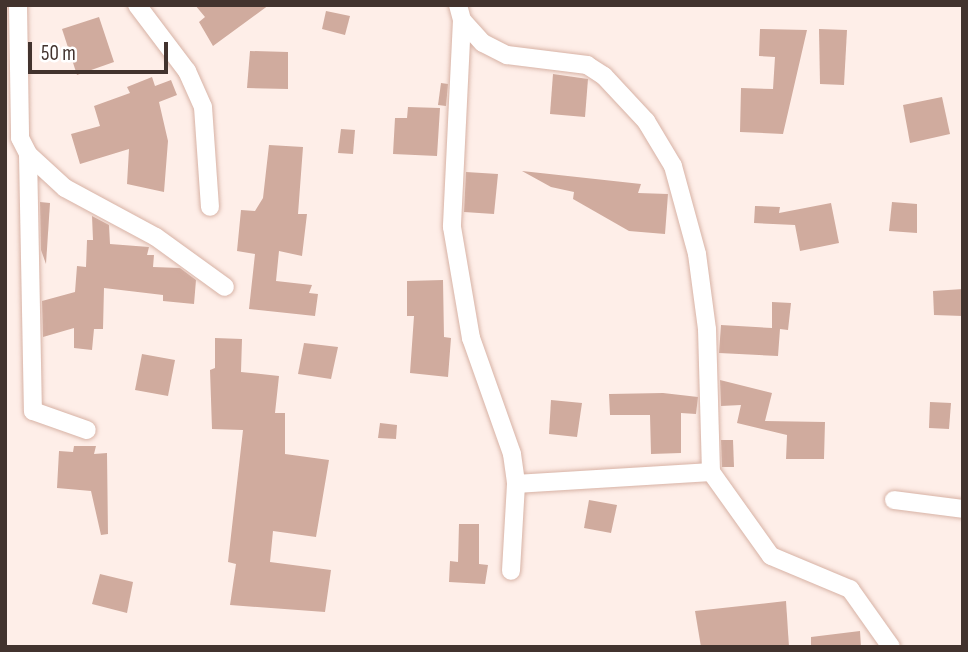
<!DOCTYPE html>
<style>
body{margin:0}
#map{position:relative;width:968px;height:652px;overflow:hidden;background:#feeee8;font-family:"Sofia Sans Condensed",sans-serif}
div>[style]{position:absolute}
.building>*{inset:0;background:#d0ab9e}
.roads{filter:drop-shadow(0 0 2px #d7b2a5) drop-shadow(0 0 2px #d7b2a5)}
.street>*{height:18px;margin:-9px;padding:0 9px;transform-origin:9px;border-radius:9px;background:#fff}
span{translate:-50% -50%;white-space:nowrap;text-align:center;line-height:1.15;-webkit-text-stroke:7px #fff;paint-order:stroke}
.frame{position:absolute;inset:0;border:7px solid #42332e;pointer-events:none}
.scale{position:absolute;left:28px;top:42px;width:140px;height:32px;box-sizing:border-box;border:4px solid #42332e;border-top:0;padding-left:9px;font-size:21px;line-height:24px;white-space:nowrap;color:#42332e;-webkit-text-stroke:5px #fff;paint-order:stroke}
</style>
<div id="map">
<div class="building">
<div style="clip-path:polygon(195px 5px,269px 5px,213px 46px,199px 22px,205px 17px)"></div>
<div style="clip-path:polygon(326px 11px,350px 16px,345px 35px,322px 29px)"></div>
<div style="clip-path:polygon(99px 17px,114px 62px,77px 75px,62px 29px)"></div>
<div style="clip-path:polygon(760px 29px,807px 30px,783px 134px,740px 132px,741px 88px,773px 89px,775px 57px,759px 56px)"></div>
<div style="clip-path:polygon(819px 29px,847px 30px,844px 85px,820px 84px)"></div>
<div style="clip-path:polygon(250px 51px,288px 52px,288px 89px,247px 88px)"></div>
<div style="clip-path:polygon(553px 74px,588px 79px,585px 117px,550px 114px)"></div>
<div style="clip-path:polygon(152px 77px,155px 86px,171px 80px,177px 95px,159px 102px,168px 141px,164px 192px,127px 184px,129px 149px,80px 164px,71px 134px,100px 126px,94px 106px,130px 93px,127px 87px)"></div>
<div style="clip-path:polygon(441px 83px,448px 84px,446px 106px,438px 105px)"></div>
<div style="clip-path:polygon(942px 97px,950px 134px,910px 143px,903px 105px)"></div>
<div style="clip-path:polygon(408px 107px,440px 108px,437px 156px,393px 154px,395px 118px,407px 118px)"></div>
<div style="clip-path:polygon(341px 129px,355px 130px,353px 154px,338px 153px)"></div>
<div style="clip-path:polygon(269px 145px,303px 147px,298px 214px,307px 214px,302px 256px,279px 251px,276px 281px,312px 285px,309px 293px,318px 294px,315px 316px,249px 309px,255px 254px,237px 251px,241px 210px,255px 211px,263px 198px)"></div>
<div style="clip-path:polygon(522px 171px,641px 184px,638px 193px,668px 194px,665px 234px,629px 231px,573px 199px,574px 192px,551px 187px)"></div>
<div style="clip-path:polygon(466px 172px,498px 174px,494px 214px,464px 212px)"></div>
<div style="clip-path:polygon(40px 202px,50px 203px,46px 264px,41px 250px)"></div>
<div style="clip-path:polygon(892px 202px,917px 204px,917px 233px,889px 231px)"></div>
<div style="clip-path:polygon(831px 203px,839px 243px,800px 251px,795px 225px,754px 223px,755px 206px,780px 207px,779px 213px)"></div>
<div style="clip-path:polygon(92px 216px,109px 225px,110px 244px,149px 247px,147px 255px,154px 255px,153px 267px,180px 268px,196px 280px,194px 304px,163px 301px,163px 295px,104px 288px,103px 329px,94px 329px,92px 350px,74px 348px,74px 328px,43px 337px,42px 301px,75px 292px,77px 266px,86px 267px,87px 240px,93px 240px)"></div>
<div style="clip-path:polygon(443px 280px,444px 337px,451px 338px,448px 377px,410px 373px,414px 316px,407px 316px,407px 281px)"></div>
<div style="clip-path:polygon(963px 289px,963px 316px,934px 315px,933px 291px)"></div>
<div style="clip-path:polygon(772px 302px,791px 303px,788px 330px,780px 329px,778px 356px,719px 353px,721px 325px,772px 328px)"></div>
<div style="clip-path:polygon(215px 338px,242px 339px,241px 372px,279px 376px,275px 413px,285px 413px,285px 454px,329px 460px,316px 537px,273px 531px,270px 562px,331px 570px,325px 612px,230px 605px,236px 564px,228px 562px,243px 430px,212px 429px,210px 370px,215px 368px)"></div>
<div style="clip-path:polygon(304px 343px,338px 347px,331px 379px,298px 374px)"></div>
<div style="clip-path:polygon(142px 354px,175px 360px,168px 396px,135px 390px)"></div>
<div style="clip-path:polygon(720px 380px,772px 393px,765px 421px,825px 422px,824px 459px,786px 459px,787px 435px,737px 423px,741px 405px,721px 406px)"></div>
<div style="clip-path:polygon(663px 393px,698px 397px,696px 414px,681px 413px,681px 453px,651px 454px,650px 415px,610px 415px,609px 394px)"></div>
<div style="clip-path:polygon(551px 400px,582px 403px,577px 437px,549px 434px)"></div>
<div style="clip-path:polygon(930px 402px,951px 403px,949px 429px,929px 428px)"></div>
<div style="clip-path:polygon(380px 423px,397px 425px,396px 439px,378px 438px)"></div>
<div style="clip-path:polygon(721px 440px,733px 440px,734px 467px,722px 467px)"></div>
<div style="clip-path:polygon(74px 446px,96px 446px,94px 454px,107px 453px,108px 534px,101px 535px,91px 491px,57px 488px,59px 451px,73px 452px)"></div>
<div style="clip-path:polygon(589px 500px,617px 505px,611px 533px,584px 528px)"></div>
<div style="clip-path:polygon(459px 524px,479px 524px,479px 564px,488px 565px,485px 584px,449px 582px,450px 561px,458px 562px)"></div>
<div style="clip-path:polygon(100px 574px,133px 582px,127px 613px,92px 604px)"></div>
<div style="clip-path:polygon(786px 601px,789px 647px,701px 647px,695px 611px)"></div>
<div style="clip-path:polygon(860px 631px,861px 647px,811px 647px,811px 637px)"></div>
</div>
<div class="roads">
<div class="street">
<div style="left:18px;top:5px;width:133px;rotate:89.1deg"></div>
<div style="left:20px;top:138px;width:18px;rotate:63deg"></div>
<div style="left:28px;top:154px;width:50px;rotate:42.6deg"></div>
<div style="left:65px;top:188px;width:103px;rotate:28.3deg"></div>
<div style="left:156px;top:237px;width:85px;rotate:35.9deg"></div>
<div style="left:137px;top:5px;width:83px;rotate:52.9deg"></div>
<div style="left:187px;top:71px;width:39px;rotate:66deg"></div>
<div style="left:203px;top:107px;width:100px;rotate:86deg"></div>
<div style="left:458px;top:5px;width:16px;rotate:75deg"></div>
<div style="left:462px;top:20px;width:31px;rotate:48deg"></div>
<div style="left:483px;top:43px;width:27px;rotate:27deg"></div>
<div style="left:507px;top:55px;width:81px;rotate:7.1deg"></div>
<div style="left:587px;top:65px;width:20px;rotate:33deg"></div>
<div style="left:604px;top:76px;width:62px;rotate:47deg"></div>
<div style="left:646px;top:121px;width:52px;rotate:59deg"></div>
<div style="left:673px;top:166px;width:91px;rotate:74.7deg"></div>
<div style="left:697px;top:254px;width:76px;rotate:82.4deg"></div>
<div style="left:707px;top:329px;width:143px;rotate:88.4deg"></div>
<div style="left:711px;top:472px;width:103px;rotate:54.5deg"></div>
<div style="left:771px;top:556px;width:86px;rotate:22.7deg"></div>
<div style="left:850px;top:589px;width:71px;rotate:54.7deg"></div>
<div style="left:462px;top:20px;width:207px;rotate:92.8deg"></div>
<div style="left:452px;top:227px;width:113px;rotate:80.3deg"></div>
<div style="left:471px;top:338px;width:123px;rotate:70.5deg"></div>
<div style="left:512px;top:454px;width:30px;rotate:82deg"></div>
<div style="left:516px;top:484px;width:87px;rotate:93.3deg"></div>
<div style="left:28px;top:154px;width:257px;rotate:88.9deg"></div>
<div style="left:33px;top:411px;width:57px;rotate:19.4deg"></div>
<div style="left:516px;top:484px;width:195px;rotate:-3.5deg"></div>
<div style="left:894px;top:500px;width:70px;rotate:7.4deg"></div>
</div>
</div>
<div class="frame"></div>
<div class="scale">50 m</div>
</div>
